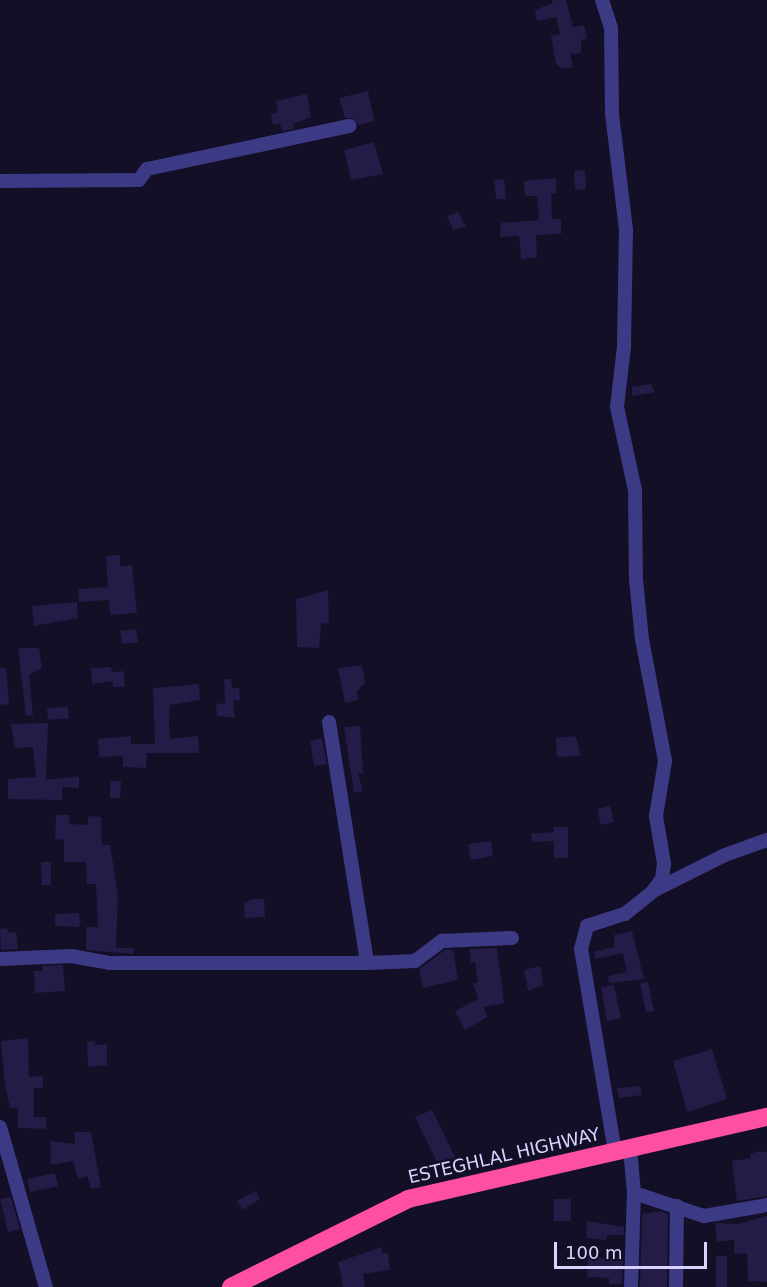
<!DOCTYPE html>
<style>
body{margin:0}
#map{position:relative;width:767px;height:1287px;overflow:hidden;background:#130f26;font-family:"DejaVu Sans",sans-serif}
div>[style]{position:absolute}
.building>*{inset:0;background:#241b47}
.minor>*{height:14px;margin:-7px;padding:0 7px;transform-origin:7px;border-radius:7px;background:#3d3a85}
.highway>*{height:18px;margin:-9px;padding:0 9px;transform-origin:9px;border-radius:9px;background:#ff4fa3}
span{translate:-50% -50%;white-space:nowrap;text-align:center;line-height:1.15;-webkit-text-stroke:5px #130f26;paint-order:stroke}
.street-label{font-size:18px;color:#d9d4ff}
.scale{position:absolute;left:554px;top:1242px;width:153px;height:27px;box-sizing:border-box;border:3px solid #d9d4ff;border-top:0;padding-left:8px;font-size:18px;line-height:21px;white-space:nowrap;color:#d9d4ff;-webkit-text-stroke:4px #130f26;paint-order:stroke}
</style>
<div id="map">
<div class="building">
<div style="clip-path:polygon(552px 0,566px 0,573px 27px,584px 25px,587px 39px,581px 40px,581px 53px,570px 54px,573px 67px,561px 69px,556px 64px,551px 36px,560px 34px,556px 17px,537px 21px,535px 10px,553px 3px)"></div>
<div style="clip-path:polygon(368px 91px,374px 121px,358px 125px,352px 118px,345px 118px,339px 98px)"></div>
<div style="clip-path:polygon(307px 94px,311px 117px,293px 124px,294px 129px,282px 131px,280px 124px,273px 125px,271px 114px,278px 112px,276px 101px)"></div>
<div style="clip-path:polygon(374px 142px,383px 174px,351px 180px,344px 150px)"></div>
<div style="clip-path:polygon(585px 170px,586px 189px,575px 190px,574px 171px)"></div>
<div style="clip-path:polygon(556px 178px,556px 193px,551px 194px,552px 219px,561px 219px,561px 234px,536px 235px,537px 258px,521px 259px,519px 236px,500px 237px,501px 223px,539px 220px,537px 196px,525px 196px,524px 181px)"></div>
<div style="clip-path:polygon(504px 179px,506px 199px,496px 199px,494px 180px)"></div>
<div style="clip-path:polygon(458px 212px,466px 227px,453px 230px,447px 216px)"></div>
<div style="clip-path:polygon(651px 384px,655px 392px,632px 396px,632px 387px)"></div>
<div style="clip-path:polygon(120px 555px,120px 566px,132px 565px,137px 613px,110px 615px,109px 600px,79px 602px,78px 589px,108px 587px,106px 556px)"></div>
<div style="clip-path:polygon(328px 590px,329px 623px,321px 624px,319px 648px,297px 647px,296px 599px)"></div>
<div style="clip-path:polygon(77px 602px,78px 618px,34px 626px,32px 606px)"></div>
<div style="clip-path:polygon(136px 629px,138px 642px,122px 644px,120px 631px)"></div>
<div style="clip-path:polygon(18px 648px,39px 648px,42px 668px,29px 675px,33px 715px,26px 716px)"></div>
<div style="clip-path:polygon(362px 665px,365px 683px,357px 691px,358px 700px,345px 703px,338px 668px)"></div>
<div style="clip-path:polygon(111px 667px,112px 672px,124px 671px,125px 687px,113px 687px,113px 681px,92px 684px,91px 668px)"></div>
<div style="clip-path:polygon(0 668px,6px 668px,9px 704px,0 705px)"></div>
<div style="clip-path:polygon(224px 679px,231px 679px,232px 688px,239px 688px,240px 700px,233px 701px,235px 718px,217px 716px,216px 704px,225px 703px)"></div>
<div style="clip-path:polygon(199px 684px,200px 700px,170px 705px,169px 722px,170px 739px,198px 736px,199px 753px,147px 753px,146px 768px,123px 767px,123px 756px,99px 757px,98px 739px,131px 736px,131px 744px,155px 744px,153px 688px)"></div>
<div style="clip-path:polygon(68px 707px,69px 718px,48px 720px,47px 708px)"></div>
<div style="clip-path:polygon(48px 723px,46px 780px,79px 776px,79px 788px,62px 787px,62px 800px,8px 799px,8px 779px,36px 777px,33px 747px,15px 748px,11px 724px)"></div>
<div style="clip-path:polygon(360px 726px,363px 773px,358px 773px,363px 791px,354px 793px,344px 727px)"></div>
<div style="clip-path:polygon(576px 736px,580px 756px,557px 757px,556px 738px)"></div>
<div style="clip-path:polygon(322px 738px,327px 764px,314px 766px,310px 741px)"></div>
<div style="clip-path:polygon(110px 781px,121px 781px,120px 798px,110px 798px)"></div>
<div style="clip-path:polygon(610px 806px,614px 822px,601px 825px,597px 809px)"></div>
<div style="clip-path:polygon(56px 815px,69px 815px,70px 824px,88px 825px,88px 816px,101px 817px,102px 845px,110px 845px,118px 895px,116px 948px,134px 948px,134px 954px,86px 950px,86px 927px,98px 927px,96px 884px,87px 884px,86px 862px,64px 862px,64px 840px,55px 839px)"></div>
<div style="clip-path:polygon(554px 827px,568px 827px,568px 858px,554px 858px,554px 841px,532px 842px,531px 834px,554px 832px)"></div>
<div style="clip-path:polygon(491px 841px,493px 856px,471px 860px,468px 844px)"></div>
<div style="clip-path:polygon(41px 862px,51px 862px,51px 885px,42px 885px)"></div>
<div style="clip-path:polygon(252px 899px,264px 899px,265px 917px,245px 918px,244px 903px)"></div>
<div style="clip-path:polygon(79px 913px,80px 927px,55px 926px,55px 914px)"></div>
<div style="clip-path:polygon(7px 928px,8px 933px,16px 932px,18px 949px,1px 950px,0 929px)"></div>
<div style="clip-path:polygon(632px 931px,644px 979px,609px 983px,608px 976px,627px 972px,623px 953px,595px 959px,594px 952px,614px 947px,614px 935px)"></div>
<div style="clip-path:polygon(497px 948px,504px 1003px,484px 1007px,487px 1017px,465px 1030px,455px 1011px,478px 999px,473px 983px,478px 983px,475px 962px,471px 963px,469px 949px)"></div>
<div style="clip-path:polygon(445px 950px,453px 950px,458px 980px,423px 988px,419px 969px)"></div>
<div style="clip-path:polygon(63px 965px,65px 991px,35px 993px,34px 971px,43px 971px,42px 966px)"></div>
<div style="clip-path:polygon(540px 966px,543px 985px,528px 991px,524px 970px)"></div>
<div style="clip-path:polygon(648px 982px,654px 1011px,646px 1012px,640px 983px)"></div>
<div style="clip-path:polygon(614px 985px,621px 1018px,607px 1021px,601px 987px)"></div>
<div style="clip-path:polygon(28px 1038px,29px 1077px,43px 1076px,43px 1088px,34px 1088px,34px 1117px,46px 1117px,46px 1129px,18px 1128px,18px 1108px,10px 1108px,5px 1085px,1px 1041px)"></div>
<div style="clip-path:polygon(95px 1041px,95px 1045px,107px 1044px,107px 1065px,88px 1067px,87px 1042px)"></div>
<div style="clip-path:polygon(712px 1049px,727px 1099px,687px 1112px,673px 1061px)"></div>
<div style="clip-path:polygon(640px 1086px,642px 1095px,619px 1098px,617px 1088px)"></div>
<div style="clip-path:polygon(432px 1110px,455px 1157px,438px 1164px,415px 1117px)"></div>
<div style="clip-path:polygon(75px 1132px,91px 1132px,101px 1187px,91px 1189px,87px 1176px,78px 1179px,73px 1161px,51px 1165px,50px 1141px,75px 1144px)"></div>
<div style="clip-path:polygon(759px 1151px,767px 1152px,767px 1196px,737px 1201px,732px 1161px,751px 1158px,750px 1154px)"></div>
<div style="clip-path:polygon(55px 1173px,58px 1186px,30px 1192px,27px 1179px)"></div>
<div style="clip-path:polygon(256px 1191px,260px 1199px,242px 1210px,237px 1201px)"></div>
<div style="clip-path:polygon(11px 1197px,20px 1229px,8px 1232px,0 1199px)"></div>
<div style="clip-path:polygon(554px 1199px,571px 1199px,571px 1221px,554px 1221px)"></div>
<div style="clip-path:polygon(660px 1211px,668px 1214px,667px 1287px,640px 1287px,642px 1214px)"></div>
<div style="clip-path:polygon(767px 1216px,767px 1282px,748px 1281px,747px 1253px,734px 1254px,734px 1240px,717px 1242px,715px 1223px,738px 1224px)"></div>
<div style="clip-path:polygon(587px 1221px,624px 1227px,624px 1235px,607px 1235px,606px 1240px,586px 1238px)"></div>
<div style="clip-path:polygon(382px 1247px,382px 1253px,388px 1253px,390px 1270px,363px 1274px,365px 1287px,343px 1287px,338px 1262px)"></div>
<div style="clip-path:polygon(716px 1256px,727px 1256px,727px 1287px,716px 1287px)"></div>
<div style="clip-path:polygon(588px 1257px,623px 1260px,622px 1284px,609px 1284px,609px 1278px,587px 1277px)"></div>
</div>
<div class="minor">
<div style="left:602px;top:0;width:29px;rotate:72deg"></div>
<div style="left:611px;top:28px;width:86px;rotate:89.3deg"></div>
<div style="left:612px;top:114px;width:116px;rotate:83.1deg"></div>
<div style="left:626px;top:229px;width:118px;rotate:91deg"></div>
<div style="left:624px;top:347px;width:60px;rotate:96.7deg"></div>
<div style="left:617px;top:407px;width:85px;rotate:77.8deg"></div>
<div style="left:635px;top:490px;width:90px;rotate:89.4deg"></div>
<div style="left:636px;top:580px;width:59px;rotate:84.2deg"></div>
<div style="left:642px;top:639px;width:124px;rotate:79.3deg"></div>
<div style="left:665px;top:761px;width:56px;rotate:99.3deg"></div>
<div style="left:656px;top:816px;width:49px;rotate:80.5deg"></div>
<div style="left:664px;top:864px;width:15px;rotate:98deg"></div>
<div style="left:662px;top:879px;width:15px;rotate:127deg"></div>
<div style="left:0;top:181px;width:139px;rotate:-0.4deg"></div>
<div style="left:139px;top:180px;width:14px;rotate:-54deg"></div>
<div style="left:147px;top:169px;width:207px;rotate:-12deg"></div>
<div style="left:329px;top:722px;width:244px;rotate:81deg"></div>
<div style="left:0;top:959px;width:71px;rotate:-2.4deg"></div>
<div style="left:71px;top:956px;width:39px;rotate:10deg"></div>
<div style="left:109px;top:963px;width:258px"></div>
<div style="left:367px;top:963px;width:48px;rotate:-2.4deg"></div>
<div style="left:415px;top:961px;width:34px;rotate:-37deg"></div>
<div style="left:442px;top:941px;width:70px;rotate:-2.5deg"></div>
<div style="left:0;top:1127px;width:166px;rotate:74deg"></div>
<div style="left:630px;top:1148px;width:45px;rotate:84.9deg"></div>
<div style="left:634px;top:1193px;width:74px;rotate:18.2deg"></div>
<div style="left:704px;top:1216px;width:64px;rotate:-9.9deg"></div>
<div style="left:615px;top:1152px;width:206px;rotate:-99.5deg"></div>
<div style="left:581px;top:949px;width:24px;rotate:-75deg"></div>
<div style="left:587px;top:926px;width:40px;rotate:-18deg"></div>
<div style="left:625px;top:914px;width:36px;rotate:-39deg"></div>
<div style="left:653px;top:891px;width:80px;rotate:-26.6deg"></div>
<div style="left:725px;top:855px;width:45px;rotate:-19.7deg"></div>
<div style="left:631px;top:1287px;width:94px;rotate:-88.2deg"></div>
<div style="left:676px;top:1287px;width:81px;rotate:-89.3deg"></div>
</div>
<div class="highway">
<div style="left:231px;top:1287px;width:198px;rotate:-26.4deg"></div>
<div style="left:408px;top:1199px;width:368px;rotate:-12.9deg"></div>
</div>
<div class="street-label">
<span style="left:504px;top:1156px;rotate:-13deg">ESTEGHLAL HIGHWAY</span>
</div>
<div class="scale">100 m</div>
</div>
